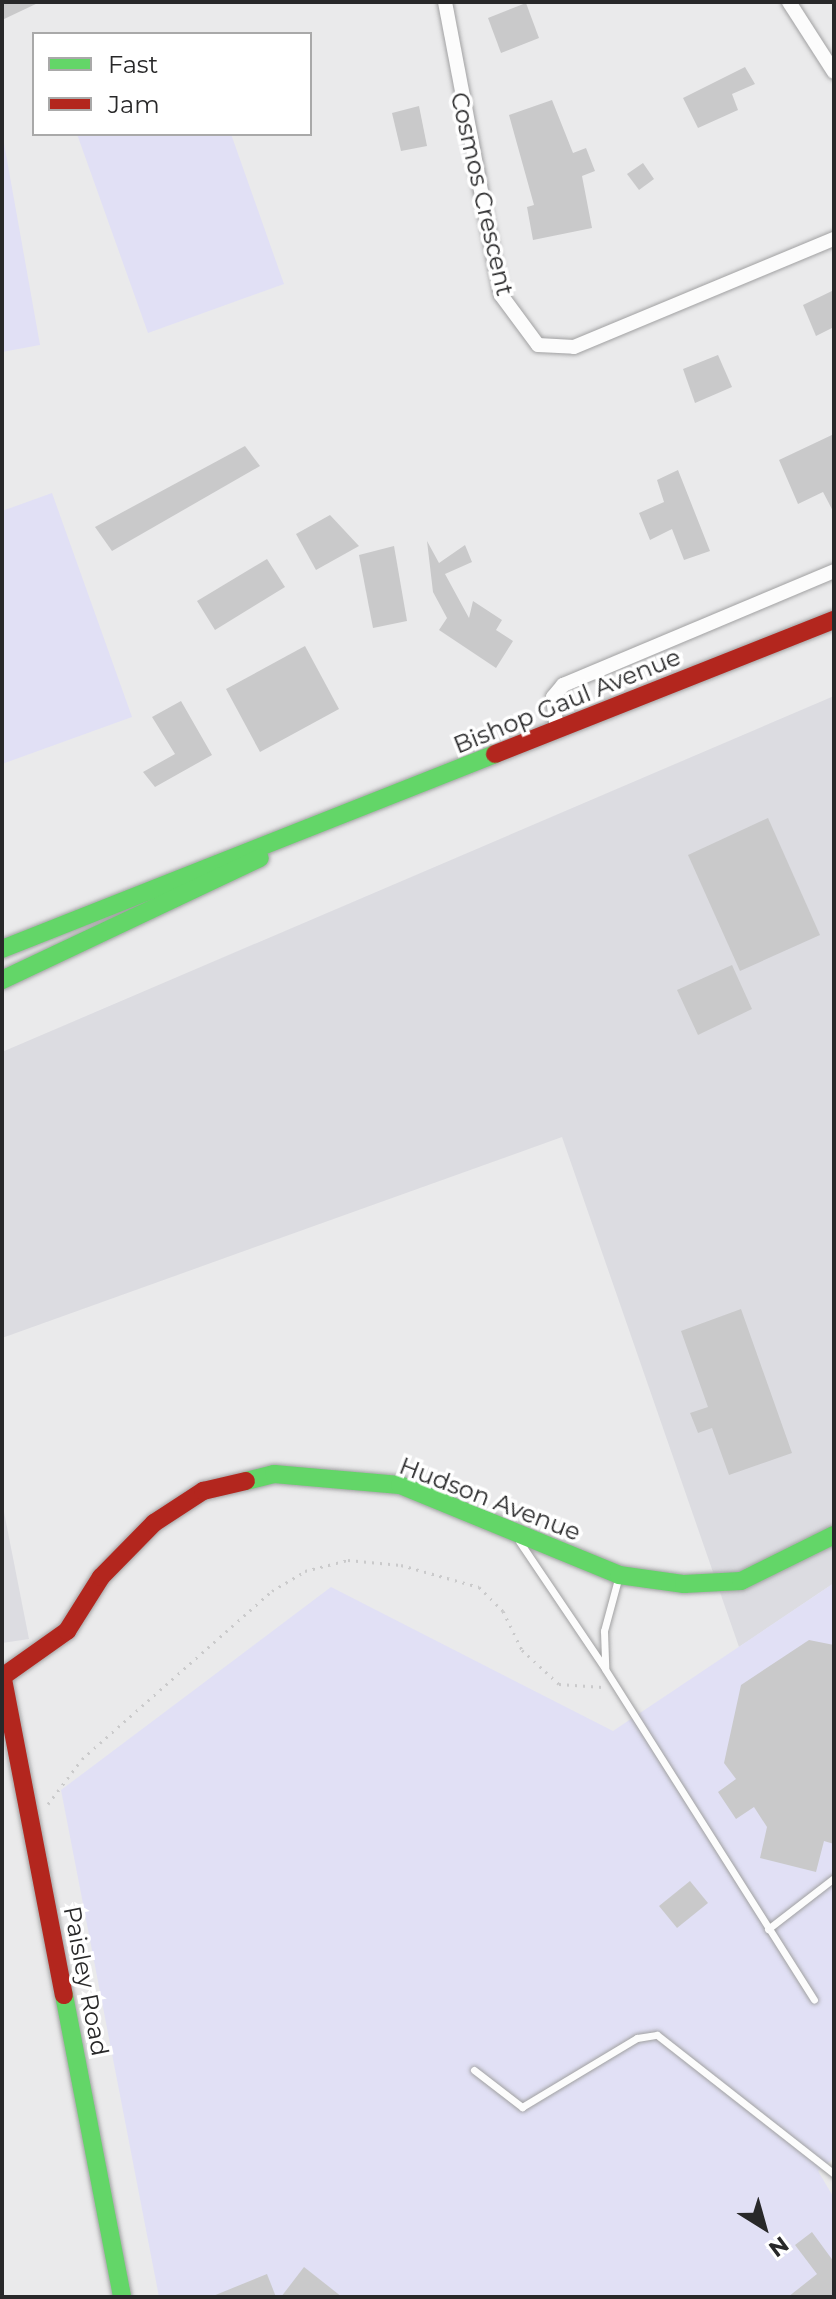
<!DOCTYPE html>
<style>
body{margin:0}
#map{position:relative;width:836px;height:2299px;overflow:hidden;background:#eaeaeb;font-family:Montserrat,sans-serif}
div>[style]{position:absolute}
.built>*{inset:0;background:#dcdce1}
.green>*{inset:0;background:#e1e0f5}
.building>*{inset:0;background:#c9c9ca}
.path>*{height:3px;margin-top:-1.5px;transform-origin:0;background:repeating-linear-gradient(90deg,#cacacb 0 2px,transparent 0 8px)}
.roads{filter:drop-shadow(0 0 2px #a1a1a2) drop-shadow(0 0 2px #a1a1a2)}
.lane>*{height:7px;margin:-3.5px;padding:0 3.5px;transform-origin:3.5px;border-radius:3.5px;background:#fcfcfc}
.street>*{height:14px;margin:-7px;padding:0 7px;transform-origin:7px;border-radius:7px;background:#fcfcfc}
.fast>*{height:18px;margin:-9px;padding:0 9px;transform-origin:9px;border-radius:9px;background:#63d668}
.jam>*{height:18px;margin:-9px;padding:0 9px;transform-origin:9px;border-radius:9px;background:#b3261e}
span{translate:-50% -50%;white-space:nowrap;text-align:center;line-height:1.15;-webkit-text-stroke:7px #fff;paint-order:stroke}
.street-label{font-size:24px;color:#282829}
.frame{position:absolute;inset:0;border:4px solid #282829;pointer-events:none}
.legend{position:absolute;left:32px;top:32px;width:280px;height:104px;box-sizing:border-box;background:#fff;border:2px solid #a9a9a9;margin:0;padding:10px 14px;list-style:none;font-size:24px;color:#282829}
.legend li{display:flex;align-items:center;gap:16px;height:40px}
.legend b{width:40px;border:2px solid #a9a9a9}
.north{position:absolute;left:724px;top:2187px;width:80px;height:80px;-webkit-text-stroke:6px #fff;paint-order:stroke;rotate:143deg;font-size:22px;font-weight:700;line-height:32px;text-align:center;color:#282829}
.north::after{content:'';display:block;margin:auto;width:28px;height:36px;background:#282829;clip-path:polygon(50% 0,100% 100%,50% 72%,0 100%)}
</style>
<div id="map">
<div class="built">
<div style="clip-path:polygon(834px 696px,834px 1583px,739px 1647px,562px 1137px,2px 1338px,2px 1052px)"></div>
<div style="clip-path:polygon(2px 1502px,29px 1639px,2px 1643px)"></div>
</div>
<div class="green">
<div style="clip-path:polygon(2px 132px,40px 345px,2px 352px)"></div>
<div style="clip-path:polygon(77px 134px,231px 134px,284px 284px,148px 333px)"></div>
<div style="clip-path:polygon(52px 493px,132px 717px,2px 764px,2px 511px)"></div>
<div style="clip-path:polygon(834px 1583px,834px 2158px,818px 2171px,834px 2198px,834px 2297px,159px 2297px,61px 1790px,331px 1587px,613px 1731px)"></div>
</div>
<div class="building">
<div style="clip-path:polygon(2px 2px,40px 2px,2px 20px)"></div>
<div style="clip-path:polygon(526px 3px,539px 38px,501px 53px,488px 18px)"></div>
<div style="clip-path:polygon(745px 67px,755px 84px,732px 94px,738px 110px,698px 128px,683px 98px)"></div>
<div style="clip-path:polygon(552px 100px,573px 153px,586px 148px,595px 171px,582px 176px,592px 228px,533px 240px,527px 207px,534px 205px,509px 115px)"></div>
<div style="clip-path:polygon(419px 106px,427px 146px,401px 151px,392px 113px)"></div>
<div style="clip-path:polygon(643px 163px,654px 179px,639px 190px,627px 174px)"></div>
<div style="clip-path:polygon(834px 290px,834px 327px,816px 336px,803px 305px)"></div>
<div style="clip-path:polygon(718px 355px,732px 387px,695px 403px,683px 369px)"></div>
<div style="clip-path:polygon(834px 434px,834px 513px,823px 492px,798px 504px,779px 460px)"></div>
<div style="clip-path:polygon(245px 446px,260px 466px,112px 551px,95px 527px)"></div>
<div style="clip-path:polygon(678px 470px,710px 551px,684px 560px,672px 529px,650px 540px,639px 513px,664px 502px,657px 480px)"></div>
<div style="clip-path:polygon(330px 515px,359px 546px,316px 570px,296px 534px)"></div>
<div style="clip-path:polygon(427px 541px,439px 563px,465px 545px,472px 562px,445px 574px,469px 618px,473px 601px,502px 620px,496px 630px,513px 641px,496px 668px,439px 630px,447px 618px,433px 592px)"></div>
<div style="clip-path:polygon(394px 546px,407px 621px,373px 628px,359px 555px)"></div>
<div style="clip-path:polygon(267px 559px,285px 587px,215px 630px,197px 601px)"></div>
<div style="clip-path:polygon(305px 646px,339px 709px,260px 752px,226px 689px)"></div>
<div style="clip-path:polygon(181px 701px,212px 755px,155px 787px,143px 772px,175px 754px,152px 717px)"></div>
<div style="clip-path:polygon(768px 818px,820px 935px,740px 971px,688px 855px)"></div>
<div style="clip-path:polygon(732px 965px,752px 1009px,698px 1035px,677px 990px)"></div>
<div style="clip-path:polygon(741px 1309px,792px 1453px,729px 1475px,712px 1428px,698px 1433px,690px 1413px,708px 1407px,681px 1331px)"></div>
<div style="clip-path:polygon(809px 1640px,834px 1645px,834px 1844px,824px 1841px,816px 1872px,760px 1858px,767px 1827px,754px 1807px,736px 1819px,718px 1792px,736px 1779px,724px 1763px,741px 1685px)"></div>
<div style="clip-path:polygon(690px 1881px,708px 1903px,677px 1928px,659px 1906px)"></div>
<div style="clip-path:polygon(812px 2232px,834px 2262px,834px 2297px,788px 2297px,817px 2274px,795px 2245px)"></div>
<div style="clip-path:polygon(304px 2267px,342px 2297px,281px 2297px)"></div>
<div style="clip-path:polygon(267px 2274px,276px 2297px,213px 2297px,213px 2296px)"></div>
</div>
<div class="path">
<div style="left:48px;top:1804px;width:56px;rotate:-52.9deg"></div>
<div style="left:82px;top:1759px;width:254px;rotate:-41.5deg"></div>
<div style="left:272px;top:1591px;width:39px;rotate:-31deg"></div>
<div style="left:305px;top:1571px;width:44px;rotate:-14.3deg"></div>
<div style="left:348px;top:1560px;width:53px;rotate:5.4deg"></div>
<div style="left:401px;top:1565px;width:81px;rotate:15.8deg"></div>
<div style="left:479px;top:1587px;width:34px;rotate:45deg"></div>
<div style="left:503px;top:1611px;width:43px;rotate:64deg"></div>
<div style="left:522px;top:1650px;width:50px;rotate:42.6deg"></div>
<div style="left:559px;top:1684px;width:44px;rotate:3.9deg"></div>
</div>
<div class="roads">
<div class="lane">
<div style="left:519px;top:1541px;width:152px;rotate:56deg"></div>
<div style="left:618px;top:1579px;width:54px;rotate:105.1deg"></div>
<div style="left:604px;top:1631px;width:38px;rotate:88deg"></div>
<div style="left:605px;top:1669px;width:391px;rotate:57.7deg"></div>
<div style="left:768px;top:1929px;width:83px;rotate:-37.7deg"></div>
<div style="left:474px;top:2070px;width:61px;rotate:37.6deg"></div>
<div style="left:522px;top:2107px;width:134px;rotate:-31deg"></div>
<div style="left:637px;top:2038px;width:20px;rotate:-9deg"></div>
<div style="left:657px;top:2035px;width:225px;rotate:38.1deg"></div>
</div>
<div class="street">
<div style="left:445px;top:2px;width:298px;rotate:79.2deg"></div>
<div style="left:501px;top:295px;width:62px;rotate:53.5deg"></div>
<div style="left:538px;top:345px;width:36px;rotate:3deg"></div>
<div style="left:574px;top:347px;width:282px;rotate:-22.6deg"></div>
<div style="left:789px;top:2px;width:83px;rotate:57.3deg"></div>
<div style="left:557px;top:730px;width:33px;rotate:-97deg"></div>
<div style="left:553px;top:697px;width:16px;rotate:-50deg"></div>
<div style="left:563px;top:685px;width:294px;rotate:-22.8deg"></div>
</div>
<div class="fast">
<div style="left:2px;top:949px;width:530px;rotate:-21.58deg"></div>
<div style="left:2px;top:980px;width:285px;rotate:-25.3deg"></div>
<div style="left:246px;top:1481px;width:29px;rotate:-14deg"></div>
<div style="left:274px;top:1474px;width:126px;rotate:5deg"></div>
<div style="left:400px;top:1485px;width:237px;rotate:22.3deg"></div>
<div style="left:619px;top:1575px;width:66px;rotate:7.9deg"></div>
<div style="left:684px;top:1584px;width:57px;rotate:-3deg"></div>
<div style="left:741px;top:1581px;width:104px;rotate:-26.3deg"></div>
<div style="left:64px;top:1995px;width:308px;rotate:79.1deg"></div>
</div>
<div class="jam">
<div style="left:495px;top:754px;width:365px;rotate:-21.6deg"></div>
<div style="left:2px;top:1674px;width:327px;rotate:79.1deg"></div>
<div style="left:2px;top:1677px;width:80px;rotate:-35.3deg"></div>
<div style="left:67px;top:1631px;width:64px;rotate:-57.8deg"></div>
<div style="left:101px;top:1577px;width:76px;rotate:-45.5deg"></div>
<div style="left:154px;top:1523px;width:59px;rotate:-33.1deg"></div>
<div style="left:203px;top:1491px;width:44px;rotate:-13.1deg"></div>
</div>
</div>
<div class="street-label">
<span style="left:482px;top:194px;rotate:77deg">Cosmos Crescent</span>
<span style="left:567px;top:701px;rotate:-22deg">Bishop Gaul Avenue</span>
<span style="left:490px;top:1499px;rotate:21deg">Hudson Avenue</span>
<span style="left:86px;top:1981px;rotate:79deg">Paisley Road</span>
</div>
<div class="frame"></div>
<ul class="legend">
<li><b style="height:10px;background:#63d668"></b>Fast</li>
<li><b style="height:10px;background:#b3261e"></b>Jam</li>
</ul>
<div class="north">N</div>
</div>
